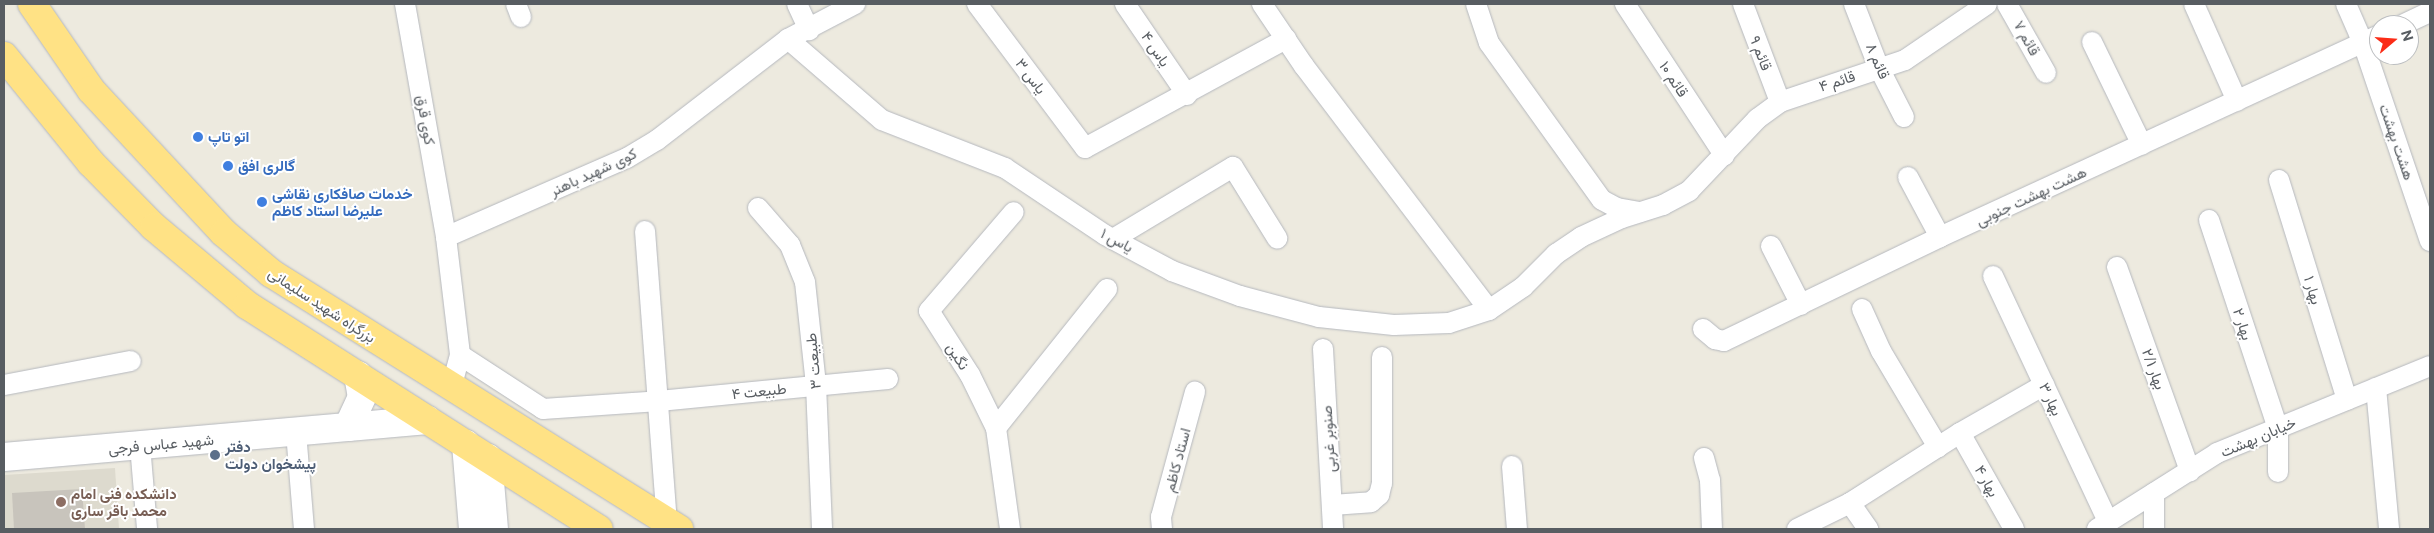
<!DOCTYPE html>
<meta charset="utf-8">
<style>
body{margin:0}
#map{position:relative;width:2434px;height:533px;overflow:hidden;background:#edeadf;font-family:"Public Sans",Vazirmatn,sans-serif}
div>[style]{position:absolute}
.education>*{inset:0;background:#dddace}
.building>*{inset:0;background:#c8c4bc}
.roads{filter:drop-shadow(0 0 1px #b5b8be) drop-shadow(0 0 1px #b5b8be)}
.street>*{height:20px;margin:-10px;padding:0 10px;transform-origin:10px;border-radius:10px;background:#fff}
.secondary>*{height:28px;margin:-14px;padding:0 14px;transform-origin:14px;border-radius:14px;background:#fff}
.highway>*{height:28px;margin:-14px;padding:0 14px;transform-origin:14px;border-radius:14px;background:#ffe285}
.dots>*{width:14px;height:14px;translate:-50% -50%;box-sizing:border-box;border:2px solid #fff;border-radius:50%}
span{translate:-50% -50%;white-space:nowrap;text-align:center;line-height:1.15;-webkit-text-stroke:4px #fff;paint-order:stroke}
.street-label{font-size:15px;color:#585d62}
.shop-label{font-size:15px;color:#366cbe;font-weight:700}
.left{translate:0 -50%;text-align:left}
.service-label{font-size:15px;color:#4e5e75;font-weight:700}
.education-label{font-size:15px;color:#785e54;font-weight:700}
.frame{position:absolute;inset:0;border:5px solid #585d62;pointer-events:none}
.north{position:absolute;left:2369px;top:15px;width:50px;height:50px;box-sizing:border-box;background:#fff;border:1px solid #bcbec0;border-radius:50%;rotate:72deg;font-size:14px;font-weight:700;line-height:20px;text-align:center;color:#585d62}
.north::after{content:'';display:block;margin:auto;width:18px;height:22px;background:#fb2c17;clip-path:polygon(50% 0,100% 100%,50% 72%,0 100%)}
</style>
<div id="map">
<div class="education">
<div style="clip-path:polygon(115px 468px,119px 529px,4px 529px,4px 475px)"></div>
</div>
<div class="building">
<div style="clip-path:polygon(82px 489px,85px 529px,14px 529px,12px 493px)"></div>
</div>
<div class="roads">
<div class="street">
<div style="left:405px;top:4px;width:237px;rotate:80deg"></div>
<div style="left:446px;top:237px;width:119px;rotate:83.2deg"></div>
<div style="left:460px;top:355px;width:34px;rotate:105deg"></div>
<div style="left:516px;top:4px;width:14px;rotate:69deg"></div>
<div style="left:797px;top:4px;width:29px;rotate:65deg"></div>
<div style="left:977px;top:4px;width:180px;rotate:53.1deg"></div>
<div style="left:1085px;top:148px;width:229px;rotate:-28.5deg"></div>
<div style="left:1125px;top:4px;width:110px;rotate:55.7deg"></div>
<div style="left:1262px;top:4px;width:75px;rotate:55.9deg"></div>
<div style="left:1304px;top:66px;width:306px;rotate:52.8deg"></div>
<div style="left:1476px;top:4px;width:41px;rotate:71.6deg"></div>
<div style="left:1489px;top:43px;width:193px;rotate:54.3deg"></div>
<div style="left:1602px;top:200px;width:17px;rotate:28deg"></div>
<div style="left:1617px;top:208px;width:23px;rotate:10deg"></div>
<div style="left:1625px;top:4px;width:181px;rotate:56.7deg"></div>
<div style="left:1743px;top:4px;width:105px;rotate:69.3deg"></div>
<div style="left:1854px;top:4px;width:69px;rotate:68.7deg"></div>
<div style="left:1879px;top:68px;width:55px;rotate:63deg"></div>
<div style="left:2007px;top:4px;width:79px;rotate:60.5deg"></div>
<div style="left:2194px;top:4px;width:106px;rotate:66.1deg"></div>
<div style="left:2346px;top:4px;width:43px;rotate:66.4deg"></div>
<div style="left:2363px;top:43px;width:209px;rotate:71.3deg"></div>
<div style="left:2402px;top:25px;width:31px;rotate:-25deg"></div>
<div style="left:788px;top:39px;width:124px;rotate:40.8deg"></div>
<div style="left:882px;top:120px;width:132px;rotate:21.3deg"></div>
<div style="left:1005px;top:168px;width:120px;rotate:33.8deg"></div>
<div style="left:1105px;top:235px;width:76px;rotate:28.2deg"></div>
<div style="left:1172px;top:271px;width:72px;rotate:20.2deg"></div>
<div style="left:1240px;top:296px;width:82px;rotate:14.9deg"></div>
<div style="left:1319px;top:317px;width:75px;rotate:6.1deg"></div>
<div style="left:1394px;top:325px;width:55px;rotate:-2.1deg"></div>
<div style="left:1449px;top:323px;width:42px;rotate:-18deg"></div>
<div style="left:1489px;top:310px;width:41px;rotate:-34.1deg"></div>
<div style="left:1523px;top:287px;width:47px;rotate:-45deg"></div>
<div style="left:1556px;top:254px;width:30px;rotate:-34deg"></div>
<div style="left:1581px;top:237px;width:45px;rotate:-24.9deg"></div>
<div style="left:1622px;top:218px;width:43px;rotate:-17.6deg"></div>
<div style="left:1663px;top:205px;width:30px;rotate:-28deg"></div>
<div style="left:1689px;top:191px;width:99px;rotate:-46.6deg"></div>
<div style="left:1757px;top:119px;width:29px;rotate:-36deg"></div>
<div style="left:1780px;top:102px;width:132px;rotate:-18.6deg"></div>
<div style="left:1905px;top:60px;width:99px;rotate:-34.3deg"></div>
<div style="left:2092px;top:42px;width:114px;rotate:64.1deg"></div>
<div style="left:1908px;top:177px;width:68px;rotate:61.9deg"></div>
<div style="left:2279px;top:180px;width:230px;rotate:72.8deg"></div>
<div style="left:758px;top:208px;width:49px;rotate:49.1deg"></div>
<div style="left:790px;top:245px;width:40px;rotate:68deg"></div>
<div style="left:805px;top:282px;width:104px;rotate:83.9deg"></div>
<div style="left:816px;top:385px;width:144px;rotate:87.6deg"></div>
<div style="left:2209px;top:220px;width:220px;rotate:71.7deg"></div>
<div style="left:2278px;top:429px;width:43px;rotate:90deg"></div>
<div style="left:645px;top:231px;width:291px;rotate:85.7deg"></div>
<div style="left:446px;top:237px;width:197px;rotate:-23.6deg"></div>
<div style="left:627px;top:158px;width:35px;rotate:-31deg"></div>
<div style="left:657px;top:140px;width:165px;rotate:-37.6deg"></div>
<div style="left:788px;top:39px;width:76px;rotate:-27.6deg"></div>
<div style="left:1113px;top:239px;width:140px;rotate:-31deg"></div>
<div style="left:1233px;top:167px;width:84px;rotate:58.2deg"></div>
<div style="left:1771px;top:246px;width:66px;rotate:63deg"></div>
<div style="left:2117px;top:267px;width:217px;rotate:70.3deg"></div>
<div style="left:1993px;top:276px;width:272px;rotate:64.9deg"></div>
<div style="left:1862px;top:309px;width:46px;rotate:65.7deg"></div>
<div style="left:1881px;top:351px;width:112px;rotate:59.3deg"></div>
<div style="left:1703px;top:329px;width:16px;rotate:40deg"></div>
<div style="left:1715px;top:339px;width:9px;rotate:13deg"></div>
<div style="left:1724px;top:341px;width:240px;rotate:-25.7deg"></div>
<div style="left:1940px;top:237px;width:483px;rotate:-24.7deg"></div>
<div style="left:1323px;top:349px;width:180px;rotate:86.8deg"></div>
<div style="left:460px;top:355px;width:99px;rotate:33deg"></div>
<div style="left:543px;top:409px;width:116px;rotate:-3.9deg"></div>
<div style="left:659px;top:401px;width:230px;rotate:-5.5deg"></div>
<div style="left:4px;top:385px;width:129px;rotate:-10.7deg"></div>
<div style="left:2376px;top:388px;width:142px;rotate:84.7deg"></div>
<div style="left:996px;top:428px;width:178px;rotate:-51.4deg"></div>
<div style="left:296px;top:432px;width:97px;rotate:85.3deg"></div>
<div style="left:1960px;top:433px;width:110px;rotate:60.6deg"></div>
<div style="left:140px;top:445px;width:84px;rotate:85.2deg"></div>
<div style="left:1704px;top:458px;width:23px;rotate:75deg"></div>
<div style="left:1710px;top:480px;width:49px;rotate:87.7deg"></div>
<div style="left:1512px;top:466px;width:63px;rotate:85.5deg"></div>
<div style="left:1850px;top:503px;width:32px;rotate:55deg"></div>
<div style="left:1332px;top:505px;width:39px;rotate:-4deg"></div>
<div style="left:1371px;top:502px;width:11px;rotate:-41deg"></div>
<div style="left:1379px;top:495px;width:12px;rotate:-76deg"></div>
<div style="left:1382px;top:483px;width:126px;rotate:-90deg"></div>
<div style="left:1010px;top:529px;width:102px;rotate:-97.9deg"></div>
<div style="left:996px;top:428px;width:59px;rotate:-116.1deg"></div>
<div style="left:970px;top:375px;width:76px;rotate:-122.6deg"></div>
<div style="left:929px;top:311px;width:130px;rotate:-49.4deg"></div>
<div style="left:1162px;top:529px;width:12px;rotate:-95deg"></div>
<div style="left:1161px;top:517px;width:130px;rotate:-74.8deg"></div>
<div style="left:1797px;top:529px;width:59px;rotate:-26.1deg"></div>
<div style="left:1850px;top:503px;width:130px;rotate:-32.5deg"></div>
<div style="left:1960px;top:433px;width:97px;rotate:-29.7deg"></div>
<div style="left:2097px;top:529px;width:142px;rotate:-32.3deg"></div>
<div style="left:2217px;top:453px;width:230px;rotate:-22.2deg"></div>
<div style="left:2154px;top:529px;width:36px;rotate:-90deg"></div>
</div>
<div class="secondary">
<div style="left:358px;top:375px;width:22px;rotate:80deg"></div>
<div style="left:362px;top:397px;width:33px;rotate:115deg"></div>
<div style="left:348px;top:427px;width:80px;rotate:-5deg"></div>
<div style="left:466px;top:444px;width:85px;rotate:85.3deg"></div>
<div style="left:4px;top:457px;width:345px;rotate:-5deg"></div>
<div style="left:488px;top:458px;width:71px;rotate:85.2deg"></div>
</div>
<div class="highway">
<div style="left:32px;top:4px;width:104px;rotate:55.5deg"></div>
<div style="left:91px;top:90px;width:195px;rotate:47.1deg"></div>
<div style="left:224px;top:233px;width:62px;rotate:40.4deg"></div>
<div style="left:271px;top:273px;width:482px;rotate:32.1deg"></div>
<div style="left:4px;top:56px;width:138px;rotate:50.9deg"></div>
<div style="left:91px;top:163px;width:90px;rotate:45.5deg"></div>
<div style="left:154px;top:227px;width:121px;rotate:40deg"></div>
<div style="left:247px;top:305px;width:417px;rotate:32.5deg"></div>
</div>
</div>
<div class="dots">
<div style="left:198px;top:137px;background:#3f7fe0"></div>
<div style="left:228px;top:166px;background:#3f7fe0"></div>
<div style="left:262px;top:202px;background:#3f7fe0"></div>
<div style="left:215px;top:455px;background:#5c6f8a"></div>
<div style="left:61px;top:502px;background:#8d6e63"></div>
</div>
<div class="street-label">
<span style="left:2027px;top:38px;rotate:61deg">قائم ۷</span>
<span style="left:1156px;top:49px;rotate:56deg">یاس ۴</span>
<span style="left:1761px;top:53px;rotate:69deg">قائم ۹</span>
<span style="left:1878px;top:61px;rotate:67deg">قائم ۸</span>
<span style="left:1031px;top:76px;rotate:53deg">یاس ۳</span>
<span style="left:1674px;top:79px;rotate:57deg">قائم ۱۰</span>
<span style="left:1837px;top:81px;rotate:-18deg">قائم ۴</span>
<span style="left:426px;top:120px;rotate:80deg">کوی قرق</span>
<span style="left:2397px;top:142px;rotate:71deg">هشت بهشت</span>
<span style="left:593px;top:172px;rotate:-25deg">کوی شهید باهنر</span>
<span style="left:2031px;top:196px;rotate:-25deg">هشت بهشت جنوبی</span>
<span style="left:1117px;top:240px;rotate:28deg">یاس ۱</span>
<span style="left:2313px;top:290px;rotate:73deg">بهار ۱</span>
<span style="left:322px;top:305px;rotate:33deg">بزرگراه شهید سلیمانی</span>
<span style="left:2243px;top:324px;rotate:72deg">بهار ۲</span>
<span style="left:958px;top:356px;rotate:57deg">نگین</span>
<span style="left:813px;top:361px;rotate:-95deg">طبیعت ٣</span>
<span style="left:2154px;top:369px;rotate:70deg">بهار ۲/۱</span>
<span style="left:759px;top:391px;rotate:-6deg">طبیعت ۴</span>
<span style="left:2051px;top:399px;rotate:65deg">بهار ۳</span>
<span style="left:2258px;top:437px;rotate:-23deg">خیابان بهشت</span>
<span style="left:1328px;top:439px;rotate:-93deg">صنوبر غربی</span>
<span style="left:161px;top:444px;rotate:-5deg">شهید عباس فرجی</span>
<span style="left:1177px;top:460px;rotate:-75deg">استاد کاظم</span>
<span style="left:1987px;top:481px;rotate:61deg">بهار ۴</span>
</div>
<div class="shop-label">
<span class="left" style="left:208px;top:137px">اتو تاپ</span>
<span class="left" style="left:238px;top:166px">گالری افق</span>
<span class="left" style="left:272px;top:202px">خدمات صافکاری نقاشی<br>علیرضا استاد کاظم</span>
</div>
<div class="service-label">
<span class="left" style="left:225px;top:455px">دفتر<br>پیشخوان دولت</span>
</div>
<div class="education-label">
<span class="left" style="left:71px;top:502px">دانشکده فنی امام<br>محمد باقر ساری</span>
</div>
<div class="frame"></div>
<div class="north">N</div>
</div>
